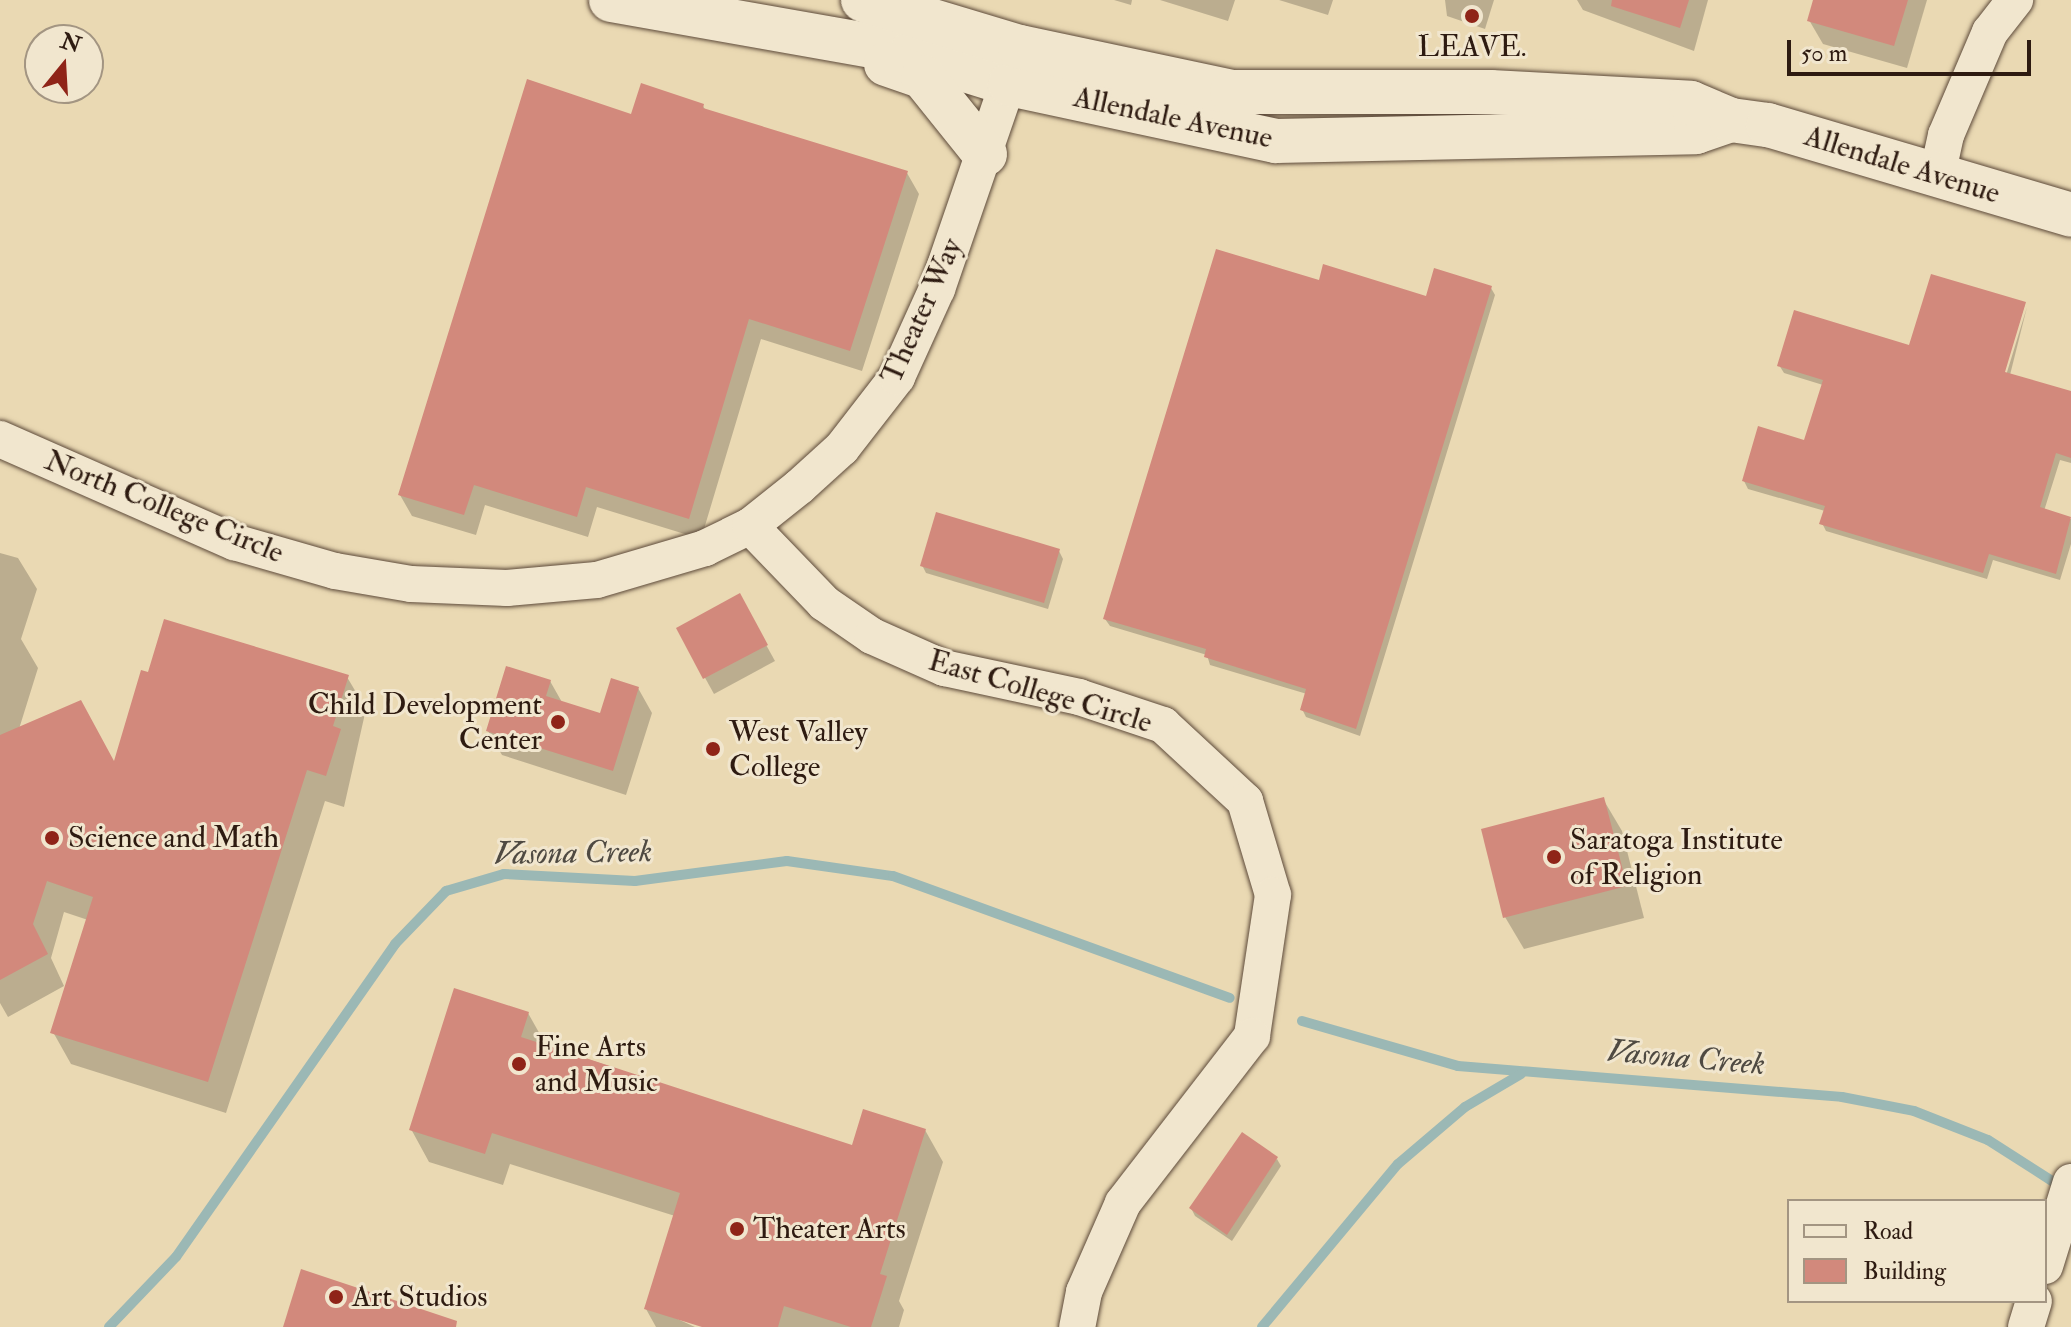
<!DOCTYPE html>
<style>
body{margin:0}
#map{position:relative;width:2071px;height:1327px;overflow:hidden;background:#ead9b3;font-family:"IM FELL Double Pica",serif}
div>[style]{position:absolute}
.shadow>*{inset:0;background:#0003}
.stream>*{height:10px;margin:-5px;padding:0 5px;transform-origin:5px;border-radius:5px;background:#9bb8b5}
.building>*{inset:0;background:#d2897c}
.roads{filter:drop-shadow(0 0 2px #5d4a3a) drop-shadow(0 0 2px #5d4a3a)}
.street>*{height:36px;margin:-18px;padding:0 18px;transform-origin:18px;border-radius:18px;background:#f1e6ce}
.secondary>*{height:44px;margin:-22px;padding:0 22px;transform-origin:22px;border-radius:22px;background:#f1e6ce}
.dots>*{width:22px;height:22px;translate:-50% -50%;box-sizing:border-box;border:4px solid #f1e6ce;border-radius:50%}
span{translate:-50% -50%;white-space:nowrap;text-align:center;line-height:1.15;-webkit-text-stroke:6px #f1e6ce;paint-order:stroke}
.poi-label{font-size:30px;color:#2e1b11}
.right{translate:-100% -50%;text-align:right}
.left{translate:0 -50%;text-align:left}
.street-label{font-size:30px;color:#2e1b11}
.water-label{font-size:32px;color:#4f4a42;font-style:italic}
.legend{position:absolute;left:1787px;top:1199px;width:260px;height:104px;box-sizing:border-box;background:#f1e6ce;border:2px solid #a39582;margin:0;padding:10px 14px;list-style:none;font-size:24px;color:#2e1b11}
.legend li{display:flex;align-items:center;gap:16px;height:40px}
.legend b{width:40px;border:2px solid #a39582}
.north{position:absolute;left:24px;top:24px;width:80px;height:80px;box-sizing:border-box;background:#f1e6ce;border:2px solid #a39582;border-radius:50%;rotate:18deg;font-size:22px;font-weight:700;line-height:32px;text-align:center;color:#2e1b11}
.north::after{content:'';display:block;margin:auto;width:28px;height:36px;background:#8f2418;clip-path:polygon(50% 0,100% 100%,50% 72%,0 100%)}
.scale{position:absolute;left:1787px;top:40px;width:244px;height:36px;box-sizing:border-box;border:4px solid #2e1b11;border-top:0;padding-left:10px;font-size:24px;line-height:28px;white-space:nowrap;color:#2e1b11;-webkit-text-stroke:6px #f1e6ce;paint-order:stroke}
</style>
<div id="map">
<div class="shadow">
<div style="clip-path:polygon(1114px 0,1132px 0,1131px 5px)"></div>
<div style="clip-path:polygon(1160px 0,1235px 0,1228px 21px)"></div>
<div style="clip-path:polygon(1279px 0,1333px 0,1328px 15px)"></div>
<div style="clip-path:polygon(1445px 0,1494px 0,1485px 29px,1447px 16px)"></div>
<div style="clip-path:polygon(1577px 0,1708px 0,1694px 51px,1583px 10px)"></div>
<div style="clip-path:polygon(1815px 0,1927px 0,1907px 68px,1823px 44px,1809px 20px)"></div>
<div style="clip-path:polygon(703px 106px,706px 111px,907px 173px,919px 194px,862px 371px,761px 339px,701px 539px,597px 507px,588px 537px,485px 505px,476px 535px,412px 516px,400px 495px,632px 116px)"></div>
<div style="clip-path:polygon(1320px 282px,1428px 298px,1491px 288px,1495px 295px,1360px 736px,1306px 717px,1302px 709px,1307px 694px,1210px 665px,1207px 655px,1110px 626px,1105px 619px)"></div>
<div style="clip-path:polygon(2025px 304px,2001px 381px,2004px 382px,2027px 307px,2010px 375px,2071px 393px,2071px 463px,2060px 460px,2044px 511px,2071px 519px,2071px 544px,2060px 580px,1993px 560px,1987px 579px,1826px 531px,1822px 523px,1825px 511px,1748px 489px,1744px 481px,1806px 443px,1823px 385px,1784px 373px,1779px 365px,1910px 347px)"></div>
<div style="clip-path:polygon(1059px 551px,1063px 559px,1048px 609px,926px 573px,922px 565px)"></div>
<div style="clip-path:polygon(0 553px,18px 558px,37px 589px,21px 639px,38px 668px,19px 729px,115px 764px,347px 677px,366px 709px,344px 807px,325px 801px,226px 1113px,71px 1064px,53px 1032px,88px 920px,64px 912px,51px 958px,64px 986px,8px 1017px,0 1003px)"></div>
<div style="clip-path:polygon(739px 596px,775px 661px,714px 694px,678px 629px)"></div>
<div style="clip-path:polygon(550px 681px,563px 704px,602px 716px,638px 688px,652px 713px,626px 795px,502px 755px,488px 731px)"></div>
<div style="clip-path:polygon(1603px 799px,1622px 831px,1644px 918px,1524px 949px,1505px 917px)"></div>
<div style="clip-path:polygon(528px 1013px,546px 1045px,853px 1148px,925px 1130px,943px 1162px,899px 1301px,904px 1310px,899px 1327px,709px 1327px,669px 1315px,695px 1327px,656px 1327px,646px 1309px,675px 1216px,510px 1164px,503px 1185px,429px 1162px,411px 1129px)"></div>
<div style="clip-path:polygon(1277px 1159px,1281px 1166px,1232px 1241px,1195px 1216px,1191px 1208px)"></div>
</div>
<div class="stream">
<div style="left:1302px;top:1021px;width:162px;rotate:16.1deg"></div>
<div style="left:1458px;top:1066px;width:385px;rotate:4.6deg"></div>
<div style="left:1842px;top:1097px;width:73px;rotate:11deg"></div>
<div style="left:1914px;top:1111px;width:79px;rotate:21.4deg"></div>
<div style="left:1988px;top:1140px;width:76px;rotate:32.6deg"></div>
<div style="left:109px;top:1327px;width:97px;rotate:-46.3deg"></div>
<div style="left:176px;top:1257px;width:382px;rotate:-55deg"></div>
<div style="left:395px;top:944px;width:74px;rotate:-46.1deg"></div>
<div style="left:446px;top:891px;width:60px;rotate:-16.3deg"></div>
<div style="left:504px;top:874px;width:131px;rotate:3.1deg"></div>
<div style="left:635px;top:881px;width:153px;rotate:-7.5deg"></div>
<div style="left:787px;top:861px;width:107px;rotate:8.1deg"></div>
<div style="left:893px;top:876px;width:358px;rotate:19.9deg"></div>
<div style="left:1262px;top:1327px;width:212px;rotate:-50.2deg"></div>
<div style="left:1398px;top:1164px;width:88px;rotate:-40.4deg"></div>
<div style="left:1465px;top:1107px;width:65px;rotate:-30.5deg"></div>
</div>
<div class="building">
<div style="clip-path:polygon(1612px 0,1689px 0,1680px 28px,1611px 6px)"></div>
<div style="clip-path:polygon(1813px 0,1908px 0,1894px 46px,1807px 21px)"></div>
<div style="clip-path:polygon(527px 79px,631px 114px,641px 83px,704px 104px,703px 108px,908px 171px,850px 351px,749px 319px,689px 519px,586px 487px,577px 517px,474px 485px,464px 515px,398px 495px)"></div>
<div style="clip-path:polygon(1216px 249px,1319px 280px,1323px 264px,1426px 296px,1434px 268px,1492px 286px,1356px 729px,1300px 710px,1306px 689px,1204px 657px,1206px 649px,1103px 619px)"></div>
<div style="clip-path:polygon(1931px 274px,2026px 302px,2005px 372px,2071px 391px,2071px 458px,2056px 453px,2040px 507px,2071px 517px,2056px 574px,1989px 554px,1983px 573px,1819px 524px,1825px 506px,1742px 481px,1758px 426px,1804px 440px,1823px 380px,1777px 366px,1794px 310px,1909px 345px)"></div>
<div style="clip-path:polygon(936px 512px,1060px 549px,1044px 603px,920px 566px)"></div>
<div style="clip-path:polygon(740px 593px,768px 645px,703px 679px,676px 628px)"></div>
<div style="clip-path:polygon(164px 619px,349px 675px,333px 726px,341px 729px,326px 776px,307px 770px,208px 1082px,50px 1033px,93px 897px,47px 881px,33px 924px,48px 954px,0 980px,0 735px,81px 700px,114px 761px,141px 670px,148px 672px)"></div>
<div style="clip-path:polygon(506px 666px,551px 680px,546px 696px,600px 713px,611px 678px,639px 687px,613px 771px,486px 731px)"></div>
<div style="clip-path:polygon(1604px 797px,1627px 886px,1503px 918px,1481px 829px)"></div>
<div style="clip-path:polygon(454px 988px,529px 1012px,521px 1037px,852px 1145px,863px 1109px,926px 1129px,880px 1274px,887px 1276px,871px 1327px,851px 1327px,784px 1306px,778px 1327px,702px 1327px,644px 1309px,680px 1193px,492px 1133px,485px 1154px,409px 1130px)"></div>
<div style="clip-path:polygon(1242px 1132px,1278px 1157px,1227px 1235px,1189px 1208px)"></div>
<div style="clip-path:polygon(301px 1269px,457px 1321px,456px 1327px,283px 1327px)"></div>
</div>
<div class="roads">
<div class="street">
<div style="left:1937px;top:176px;width:42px;rotate:-77.6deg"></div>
<div style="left:1946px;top:135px;width:112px;rotate:-66.9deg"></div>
<div style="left:1990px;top:32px;width:41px;rotate:-52deg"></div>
<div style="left:0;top:439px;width:256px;rotate:23.8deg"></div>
<div style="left:234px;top:542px;width:105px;rotate:16deg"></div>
<div style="left:335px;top:571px;width:77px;rotate:9.7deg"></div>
<div style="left:411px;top:584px;width:96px;rotate:2.4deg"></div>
<div style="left:507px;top:588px;width:90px;rotate:-5.1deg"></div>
<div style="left:597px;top:580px;width:113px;rotate:-16.5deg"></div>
<div style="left:705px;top:548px;width:50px;rotate:-26.1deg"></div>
<div style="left:750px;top:526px;width:63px;rotate:-38.5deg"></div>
<div style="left:799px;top:487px;width:58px;rotate:-42.2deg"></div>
<div style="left:842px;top:448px;width:90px;rotate:-52.2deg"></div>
<div style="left:897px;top:377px;width:97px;rotate:-65.6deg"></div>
<div style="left:937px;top:289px;width:245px;rotate:-71deg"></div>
<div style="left:750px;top:526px;width:107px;rotate:46.1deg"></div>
<div style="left:824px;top:603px;width:58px;rotate:34.5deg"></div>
<div style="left:872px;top:636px;width:79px;rotate:24deg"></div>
<div style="left:944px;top:668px;width:138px;rotate:12.1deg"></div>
<div style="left:1079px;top:697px;width:89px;rotate:18.4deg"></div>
<div style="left:1163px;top:725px;width:112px;rotate:42.8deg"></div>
<div style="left:1245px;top:801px;width:98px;rotate:73.4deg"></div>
<div style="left:1273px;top:895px;width:143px;rotate:98.5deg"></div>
<div style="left:1252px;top:1036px;width:211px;rotate:127.7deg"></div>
<div style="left:1123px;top:1203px;width:97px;rotate:113.7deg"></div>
<div style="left:1084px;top:1292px;width:36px;rotate:101deg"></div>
<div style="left:2045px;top:1266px;width:88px;rotate:-72.8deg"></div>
<div style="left:2026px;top:1327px;width:27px;rotate:-73deg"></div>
</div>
<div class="secondary">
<div style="left:611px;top:0;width:305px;rotate:10deg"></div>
<div style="left:911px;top:53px;width:104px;rotate:17.4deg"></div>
<div style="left:1010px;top:84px;width:272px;rotate:12.1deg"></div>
<div style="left:1276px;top:141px;width:420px;rotate:-1.2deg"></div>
<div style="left:1696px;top:132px;width:37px;rotate:-19deg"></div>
<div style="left:863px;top:0;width:164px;rotate:16.7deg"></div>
<div style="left:1020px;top:47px;width:217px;rotate:12deg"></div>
<div style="left:1232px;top:92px;width:259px"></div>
<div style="left:1491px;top:92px;width:200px;rotate:3.1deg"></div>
<div style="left:1691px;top:103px;width:43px;rotate:23deg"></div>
<div style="left:1731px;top:120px;width:37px;rotate:8deg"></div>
<div style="left:1768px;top:125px;width:316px;rotate:16.5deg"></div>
<div style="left:886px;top:64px;width:39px;rotate:19deg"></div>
<div style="left:923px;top:77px;width:99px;rotate:51.2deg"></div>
</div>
</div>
<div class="dots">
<div style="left:1472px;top:16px;background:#8f2418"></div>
<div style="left:558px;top:722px;background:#8f2418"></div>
<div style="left:713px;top:749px;background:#8f2418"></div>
<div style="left:52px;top:838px;background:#8f2418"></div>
<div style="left:1554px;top:857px;background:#8f2418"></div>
<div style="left:519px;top:1064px;background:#8f2418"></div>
<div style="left:737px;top:1229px;background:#8f2418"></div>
<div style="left:336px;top:1297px;background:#8f2418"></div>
</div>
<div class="poi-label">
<span style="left:1472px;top:47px">LEAVE.</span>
<span class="right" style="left:542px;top:722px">Child Development<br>Center</span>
<span class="left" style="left:729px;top:749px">West Valley<br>College</span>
<span class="left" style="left:68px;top:838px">Science and Math</span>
<span class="left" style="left:1570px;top:857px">Saratoga Institute<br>of Religion</span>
<span class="left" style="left:535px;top:1064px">Fine Arts<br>and Music</span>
<span class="left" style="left:753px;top:1229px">Theater Arts</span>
<span class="left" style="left:352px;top:1297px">Art Studios</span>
</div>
<div class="street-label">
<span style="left:1173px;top:118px;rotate:12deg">Allendale Avenue</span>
<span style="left:1902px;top:165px;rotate:17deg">Allendale Avenue</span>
<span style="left:922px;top:311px;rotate:-66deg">Theater Way</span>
<span style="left:164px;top:507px;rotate:22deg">North College Circle</span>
<span style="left:1040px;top:692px;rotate:16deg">East College Circle</span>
</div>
<div class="water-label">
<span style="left:573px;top:853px;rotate:-1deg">Vasona Creek</span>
<span style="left:1686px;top:1058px;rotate:5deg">Vasona Creek</span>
</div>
<ul class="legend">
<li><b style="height:10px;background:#f1e6ce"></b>Road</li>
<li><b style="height:22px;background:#d2897c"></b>Building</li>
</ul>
<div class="north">N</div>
<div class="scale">50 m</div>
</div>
